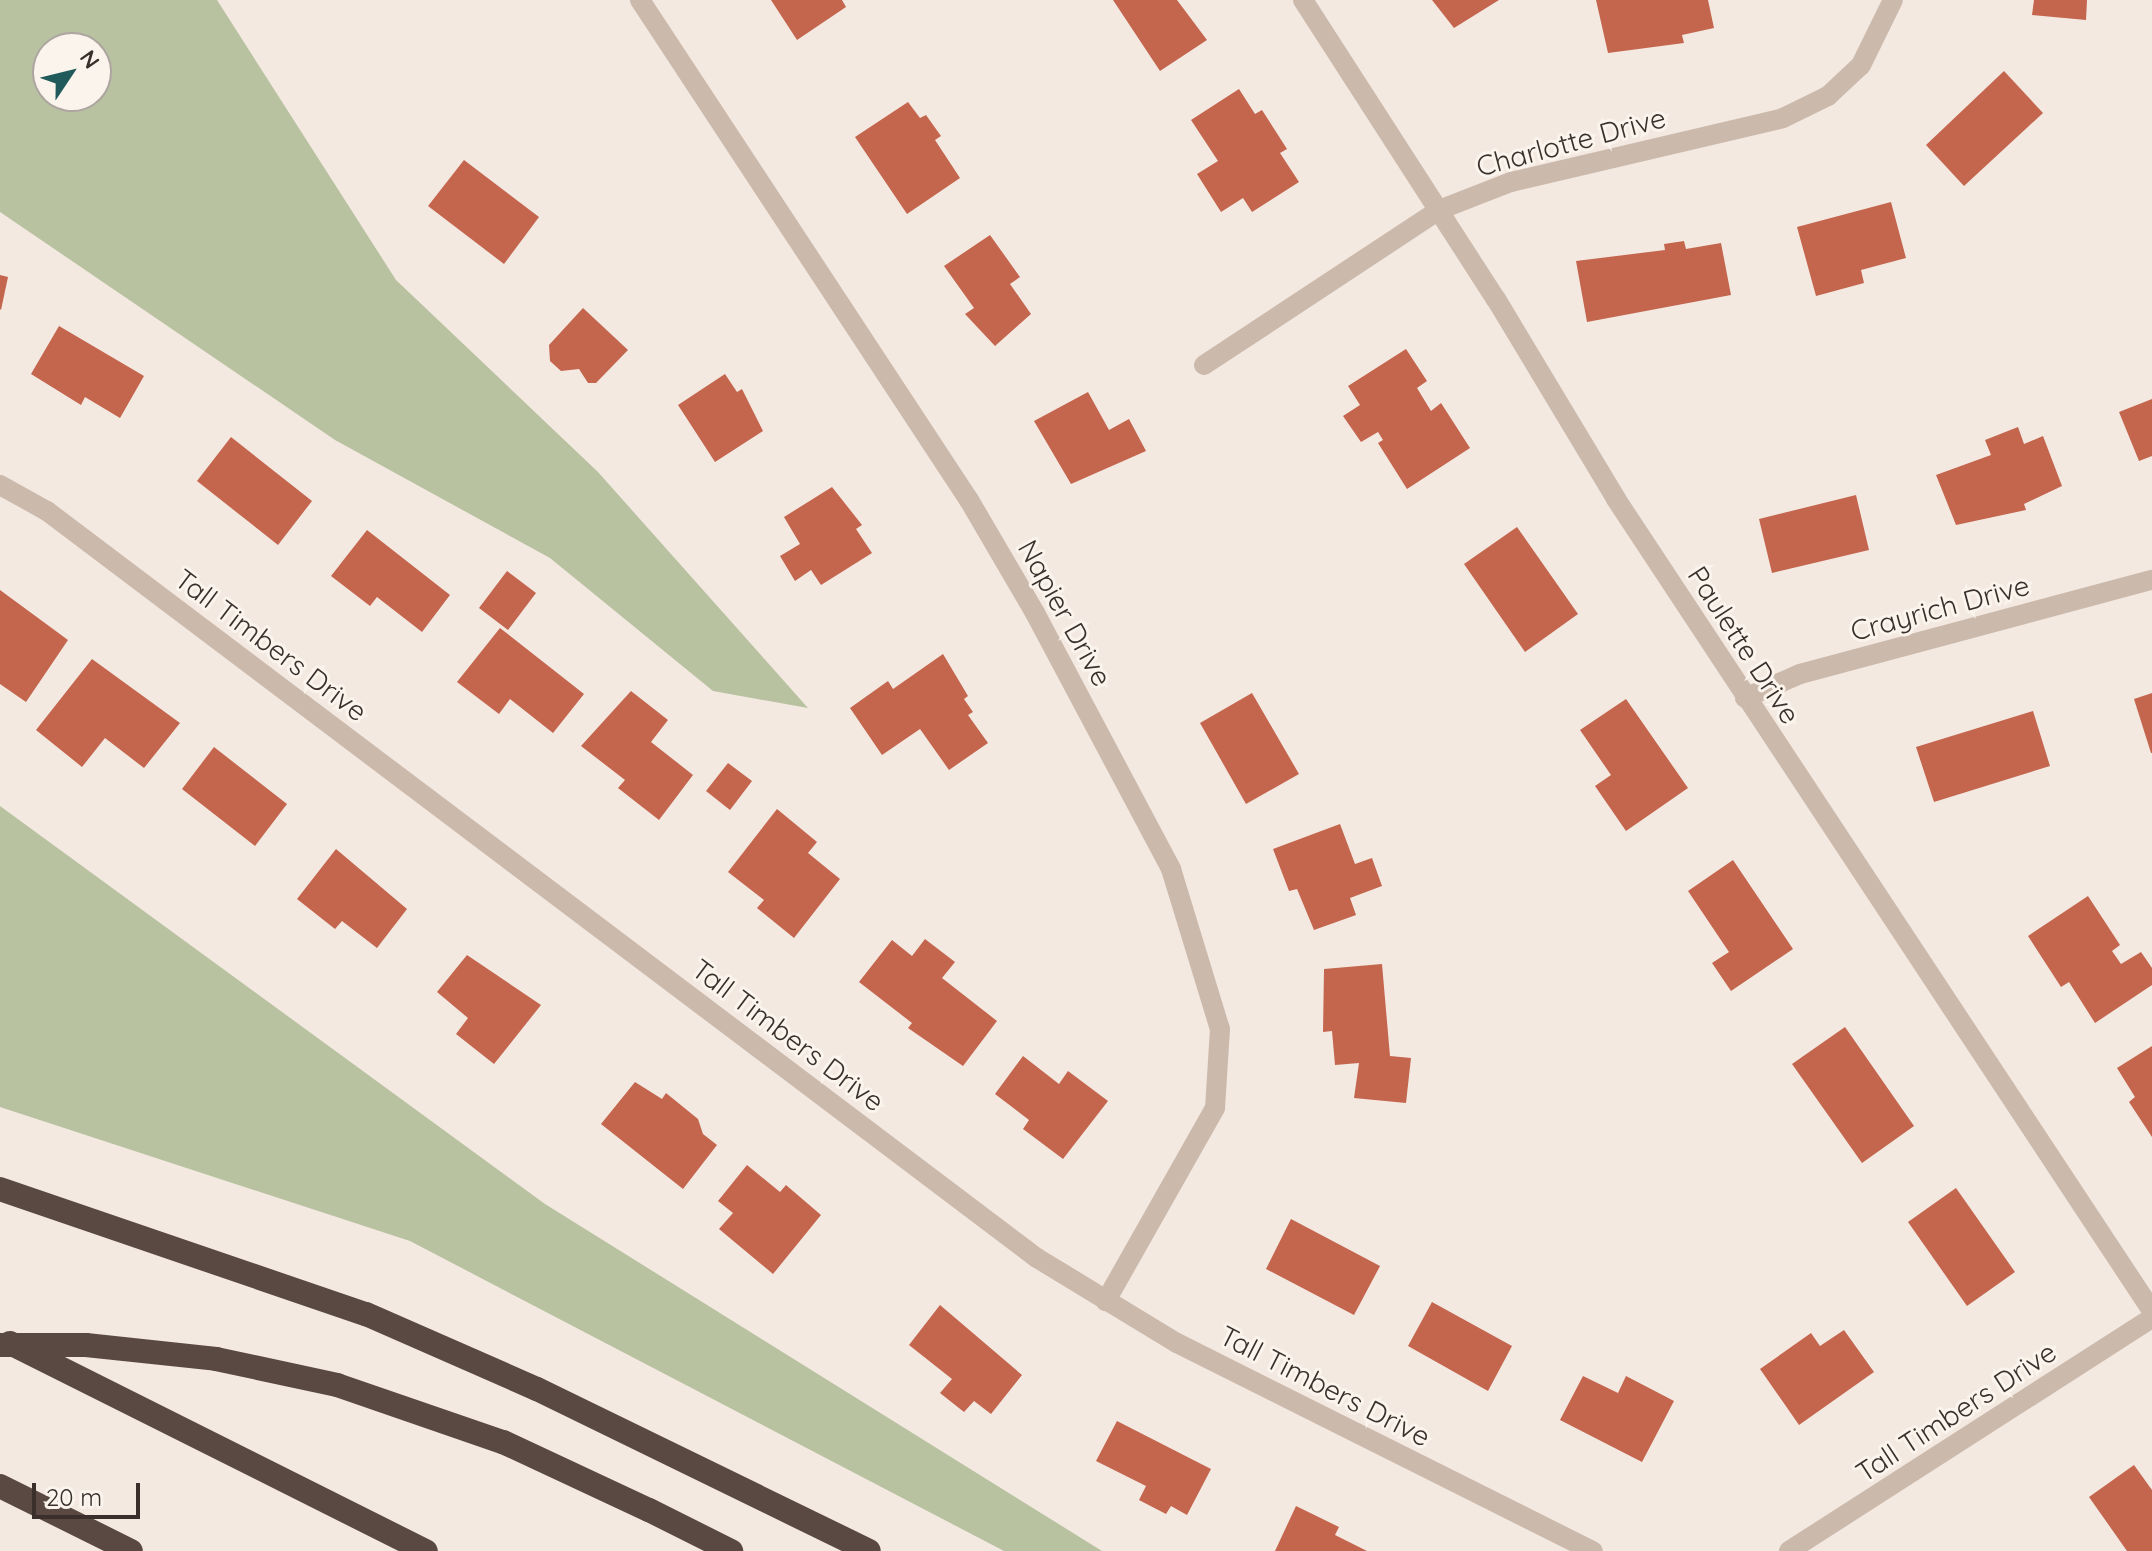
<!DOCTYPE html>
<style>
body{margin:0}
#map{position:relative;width:2152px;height:1551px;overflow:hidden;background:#f3e9e1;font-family:Quicksand,sans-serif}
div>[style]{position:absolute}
.green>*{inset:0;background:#b9c2a0}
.building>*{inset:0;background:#c4654e}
.minor>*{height:20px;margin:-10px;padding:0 10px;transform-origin:10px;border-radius:10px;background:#cbb9ac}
.highway>*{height:24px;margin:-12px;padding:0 12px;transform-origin:12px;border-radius:12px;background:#5a4942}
.highway-bridge>*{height:24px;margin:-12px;padding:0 12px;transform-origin:12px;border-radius:12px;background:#5a4942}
span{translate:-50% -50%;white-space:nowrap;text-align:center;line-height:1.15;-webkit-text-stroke:6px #faf4ed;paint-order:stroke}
.street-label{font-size:28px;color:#3a2f2b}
.north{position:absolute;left:32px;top:32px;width:80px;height:80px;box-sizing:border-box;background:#faf4ed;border:2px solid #ada59f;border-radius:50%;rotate:55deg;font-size:22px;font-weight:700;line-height:32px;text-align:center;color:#3a2f2b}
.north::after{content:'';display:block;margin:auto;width:28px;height:36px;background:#215a5b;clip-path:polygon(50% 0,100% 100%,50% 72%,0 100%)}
.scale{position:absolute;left:32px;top:1483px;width:108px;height:36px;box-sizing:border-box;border:4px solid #3a2f2b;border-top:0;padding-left:10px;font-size:24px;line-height:28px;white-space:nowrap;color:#3a2f2b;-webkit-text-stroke:6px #faf4ed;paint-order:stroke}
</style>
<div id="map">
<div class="green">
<div style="clip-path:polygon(evenodd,0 0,217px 0,396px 280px,598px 472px,808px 708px,713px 691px,550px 558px,335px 440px,0 212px,0 0,96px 48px,96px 96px,48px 96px,48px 48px,96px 48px)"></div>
<div style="clip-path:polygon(0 806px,545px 1204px,1102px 1551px,1004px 1551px,410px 1241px,0 1107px)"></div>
</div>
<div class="building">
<div style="clip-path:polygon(771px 0,842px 0,846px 7px,797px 40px)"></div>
<div style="clip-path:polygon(1113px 0,1177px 0,1207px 40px,1160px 71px)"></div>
<div style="clip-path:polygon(1432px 0,1499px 0,1454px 28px)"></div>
<div style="clip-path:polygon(1596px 0,1708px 0,1714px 28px,1682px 35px,1684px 43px,1608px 53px)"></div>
<div style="clip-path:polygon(2034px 0,2087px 0,2086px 20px,2032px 15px)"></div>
<div style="clip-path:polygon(2004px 71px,2043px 113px,1964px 186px,1926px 145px)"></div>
<div style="clip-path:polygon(1239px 89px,1255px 114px,1262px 110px,1287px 149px,1280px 153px,1299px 182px,1252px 212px,1243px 198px,1221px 212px,1197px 174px,1218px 161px,1191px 120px)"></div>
<div style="clip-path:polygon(908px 102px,920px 118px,926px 115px,941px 136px,935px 140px,960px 178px,907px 214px,855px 137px)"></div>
<div style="clip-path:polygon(464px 160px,539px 217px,504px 264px,428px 206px)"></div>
<div style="clip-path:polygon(1891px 202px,1906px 258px,1861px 270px,1864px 283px,1816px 296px,1797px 227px)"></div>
<div style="clip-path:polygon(990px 235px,1020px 277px,1010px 284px,1031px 314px,995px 346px,965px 314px,974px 308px,944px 266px)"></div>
<div style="clip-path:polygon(1684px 241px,1686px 249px,1721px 243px,1731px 295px,1587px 322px,1576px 261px,1665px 250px,1664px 244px)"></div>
<div style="clip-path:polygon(0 275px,8px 277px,1px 310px,0 309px)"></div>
<div style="clip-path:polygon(583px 308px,628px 350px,596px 383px,588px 383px,579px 369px,561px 371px,550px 361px,549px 345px)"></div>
<div style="clip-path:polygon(59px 326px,144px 376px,120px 418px,85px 397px,81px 405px,31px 374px)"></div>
<div style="clip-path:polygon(1406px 349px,1427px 381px,1417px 388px,1431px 411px,1441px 403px,1470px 448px,1407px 489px,1378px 443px,1383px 440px,1378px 432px,1361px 442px,1343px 416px,1360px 405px,1348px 386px)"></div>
<div style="clip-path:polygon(725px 374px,737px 392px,742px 389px,763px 431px,715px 462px,678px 405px)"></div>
<div style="clip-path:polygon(1088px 392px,1109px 430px,1129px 419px,1146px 451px,1071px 484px,1034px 421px)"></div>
<div style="clip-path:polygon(2152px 399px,2152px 456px,2139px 461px,2119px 412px)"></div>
<div style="clip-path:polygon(2018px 427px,2024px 444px,2043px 436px,2062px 486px,2024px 504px,2026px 510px,1956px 525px,1936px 475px,1991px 455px,1985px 440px)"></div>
<div style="clip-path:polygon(231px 437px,312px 501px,278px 545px,197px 481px)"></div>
<div style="clip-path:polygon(832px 487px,862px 525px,856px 529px,872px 553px,821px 585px,811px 570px,795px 581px,780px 556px,800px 544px,784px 517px)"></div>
<div style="clip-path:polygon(1856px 495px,1869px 550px,1772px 573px,1759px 519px)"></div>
<div style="clip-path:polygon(1517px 527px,1578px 614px,1525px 652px,1464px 564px)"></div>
<div style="clip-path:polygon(367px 530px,450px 595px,422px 632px,377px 597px,370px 606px,331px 576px)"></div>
<div style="clip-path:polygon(507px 571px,536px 593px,508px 630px,479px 608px)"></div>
<div style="clip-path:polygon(0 590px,68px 640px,26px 702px,0 684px)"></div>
<div style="clip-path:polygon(500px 628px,584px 694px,553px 733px,510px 699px,499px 714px,457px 682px)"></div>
<div style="clip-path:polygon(943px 654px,968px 696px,964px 699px,973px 712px,968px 715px,988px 743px,949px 770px,920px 729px,882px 755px,850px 708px,888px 681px,893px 689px)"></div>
<div style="clip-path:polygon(92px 659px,180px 723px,144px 768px,105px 738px,82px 767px,36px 730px)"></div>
<div style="clip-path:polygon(631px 691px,668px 720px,651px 742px,693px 775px,659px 820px,618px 788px,625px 780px,581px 746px)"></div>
<div style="clip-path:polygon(1252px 693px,1299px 774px,1246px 804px,1200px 723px)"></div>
<div style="clip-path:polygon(2152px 693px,2152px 753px,2151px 753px,2134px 699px)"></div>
<div style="clip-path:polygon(1626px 699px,1688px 788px,1626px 831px,1595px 786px,1611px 775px,1580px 730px)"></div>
<div style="clip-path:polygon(2033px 711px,2050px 766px,1934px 802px,1916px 747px)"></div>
<div style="clip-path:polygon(214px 747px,287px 804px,255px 846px,182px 789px)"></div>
<div style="clip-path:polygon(728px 763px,752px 781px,730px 810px,706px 791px)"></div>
<div style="clip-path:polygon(777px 809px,817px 842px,808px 853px,840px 879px,794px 938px,757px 908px,764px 900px,728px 872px)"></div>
<div style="clip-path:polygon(1340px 824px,1355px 864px,1372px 858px,1382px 886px,1350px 898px,1356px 915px,1314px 930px,1297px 889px,1289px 891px,1273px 849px)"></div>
<div style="clip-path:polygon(336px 849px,407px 909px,377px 948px,342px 921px,335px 929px,297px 899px)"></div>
<div style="clip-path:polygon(1733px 860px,1793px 949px,1731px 991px,1712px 963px,1729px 952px,1688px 891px)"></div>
<div style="clip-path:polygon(2088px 896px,2120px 945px,2112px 951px,2121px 964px,2141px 952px,2152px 968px,2152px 985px,2095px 1023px,2069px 982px,2061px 987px,2028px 936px)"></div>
<div style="clip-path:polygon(925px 939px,955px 962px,942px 978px,997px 1021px,963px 1066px,908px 1028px,912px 1023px,859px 982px,892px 940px,912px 956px)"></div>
<div style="clip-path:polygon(467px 955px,541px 1005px,494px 1064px,456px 1034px,468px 1018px,437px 992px)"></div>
<div style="clip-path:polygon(1382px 964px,1390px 1056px,1411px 1058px,1406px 1103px,1354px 1098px,1359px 1063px,1335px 1065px,1332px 1031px,1323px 1032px,1324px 969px)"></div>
<div style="clip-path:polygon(1845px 1027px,1914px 1126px,1862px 1163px,1792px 1064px)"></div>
<div style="clip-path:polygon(2152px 1046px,2152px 1137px,2129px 1102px,2135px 1097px,2117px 1068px)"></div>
<div style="clip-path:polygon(1023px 1056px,1059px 1084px,1068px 1071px,1108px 1101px,1063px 1159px,1023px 1129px,1029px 1120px,995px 1094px)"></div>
<div style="clip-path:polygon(635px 1082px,662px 1099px,666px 1093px,698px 1119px,703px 1134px,717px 1145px,683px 1189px,601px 1124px)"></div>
<div style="clip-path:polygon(747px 1165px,780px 1192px,786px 1185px,821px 1215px,773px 1274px,719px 1229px,733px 1213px,718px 1201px)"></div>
<div style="clip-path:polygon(1956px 1188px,2015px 1272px,1967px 1306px,1908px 1222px)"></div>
<div style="clip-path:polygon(1291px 1219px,1380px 1266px,1354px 1315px,1266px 1269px)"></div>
<div style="clip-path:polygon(1432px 1302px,1512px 1346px,1488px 1391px,1408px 1346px)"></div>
<div style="clip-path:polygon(940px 1305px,1022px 1375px,991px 1414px,974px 1401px,964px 1412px,940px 1393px,952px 1379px,909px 1345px)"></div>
<div style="clip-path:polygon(1844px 1330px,1874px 1372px,1799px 1425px,1760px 1369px,1811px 1333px,1820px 1346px)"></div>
<div style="clip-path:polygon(1583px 1376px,1618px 1393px,1626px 1376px,1674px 1401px,1642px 1462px,1560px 1420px)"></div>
<div style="clip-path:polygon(1117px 1421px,1211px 1469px,1187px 1515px,1171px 1506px,1166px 1514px,1139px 1500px,1146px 1486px,1096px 1461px)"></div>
<div style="clip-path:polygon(2134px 1465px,2152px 1490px,2152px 1551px,2127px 1551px,2089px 1497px)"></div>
<div style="clip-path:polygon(1296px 1506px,1339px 1527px,1335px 1535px,1367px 1551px,1275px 1551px)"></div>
</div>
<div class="minor">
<div style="left:640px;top:0;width:599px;rotate:56.66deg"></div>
<div style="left:969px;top:500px;width:131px;rotate:59.7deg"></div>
<div style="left:1035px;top:613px;width:290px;rotate:62deg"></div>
<div style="left:1171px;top:869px;width:167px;rotate:73deg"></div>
<div style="left:1220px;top:1029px;width:79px;rotate:93.6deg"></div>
<div style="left:1215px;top:1108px;width:222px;rotate:119.5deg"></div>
<div style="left:1303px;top:0;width:356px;rotate:57.2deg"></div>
<div style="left:1496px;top:299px;width:233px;rotate:59deg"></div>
<div style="left:1616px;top:499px;width:973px;rotate:56.57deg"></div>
<div style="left:1204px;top:365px;width:282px;rotate:-33.4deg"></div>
<div style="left:1439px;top:210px;width:77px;rotate:-21.3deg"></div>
<div style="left:1511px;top:182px;width:279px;rotate:-13.2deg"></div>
<div style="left:1783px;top:118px;width:50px;rotate:-26.1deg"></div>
<div style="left:1828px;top:96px;width:45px;rotate:-43.2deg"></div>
<div style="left:1861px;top:65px;width:72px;rotate:-63.8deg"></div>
<div style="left:0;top:485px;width:54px;rotate:29deg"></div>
<div style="left:47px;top:511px;width:1240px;rotate:37.04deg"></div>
<div style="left:1037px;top:1258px;width:164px;rotate:31.3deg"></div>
<div style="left:1177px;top:1343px;width:465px;rotate:26.6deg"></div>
<div style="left:1745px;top:698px;width:60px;rotate:-23.6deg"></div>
<div style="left:1800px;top:674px;width:364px;rotate:-15deg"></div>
<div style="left:1789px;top:1551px;width:431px;rotate:-32.7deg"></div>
</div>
<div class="highway">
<div style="left:0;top:1189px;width:387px;rotate:18.9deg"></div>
<div style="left:366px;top:1314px;width:187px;rotate:23.7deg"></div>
<div style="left:537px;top:1389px;width:369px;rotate:26deg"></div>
<div style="left:10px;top:1343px;width:465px;rotate:26.6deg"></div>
<div style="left:0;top:1486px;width:146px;rotate:26.4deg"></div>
<div style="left:649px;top:1510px;width:92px;rotate:26.6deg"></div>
</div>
<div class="highway-bridge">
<div style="left:0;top:1345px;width:86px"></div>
<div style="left:86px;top:1345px;width:131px;rotate:6.1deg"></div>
<div style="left:216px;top:1359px;width:124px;rotate:12.1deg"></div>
<div style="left:337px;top:1385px;width:176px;rotate:19deg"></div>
<div style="left:503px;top:1442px;width:161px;rotate:25deg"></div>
</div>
<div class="street-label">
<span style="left:1571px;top:142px;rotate:-15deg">Charlotte Drive</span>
<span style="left:1940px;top:608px;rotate:-15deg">Crayrich Drive</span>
<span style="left:1065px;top:613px;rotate:61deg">Napier Drive</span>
<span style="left:271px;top:645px;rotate:37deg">Tall Timbers Drive</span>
<span style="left:1744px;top:645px;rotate:57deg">Paulette Drive</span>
<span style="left:788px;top:1035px;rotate:37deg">Tall Timbers Drive</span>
<span style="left:1325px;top:1386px;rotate:27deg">Tall Timbers Drive</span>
<span style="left:1956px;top:1412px;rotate:-33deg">Tall Timbers Drive</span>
</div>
<div class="north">N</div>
<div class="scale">20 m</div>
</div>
